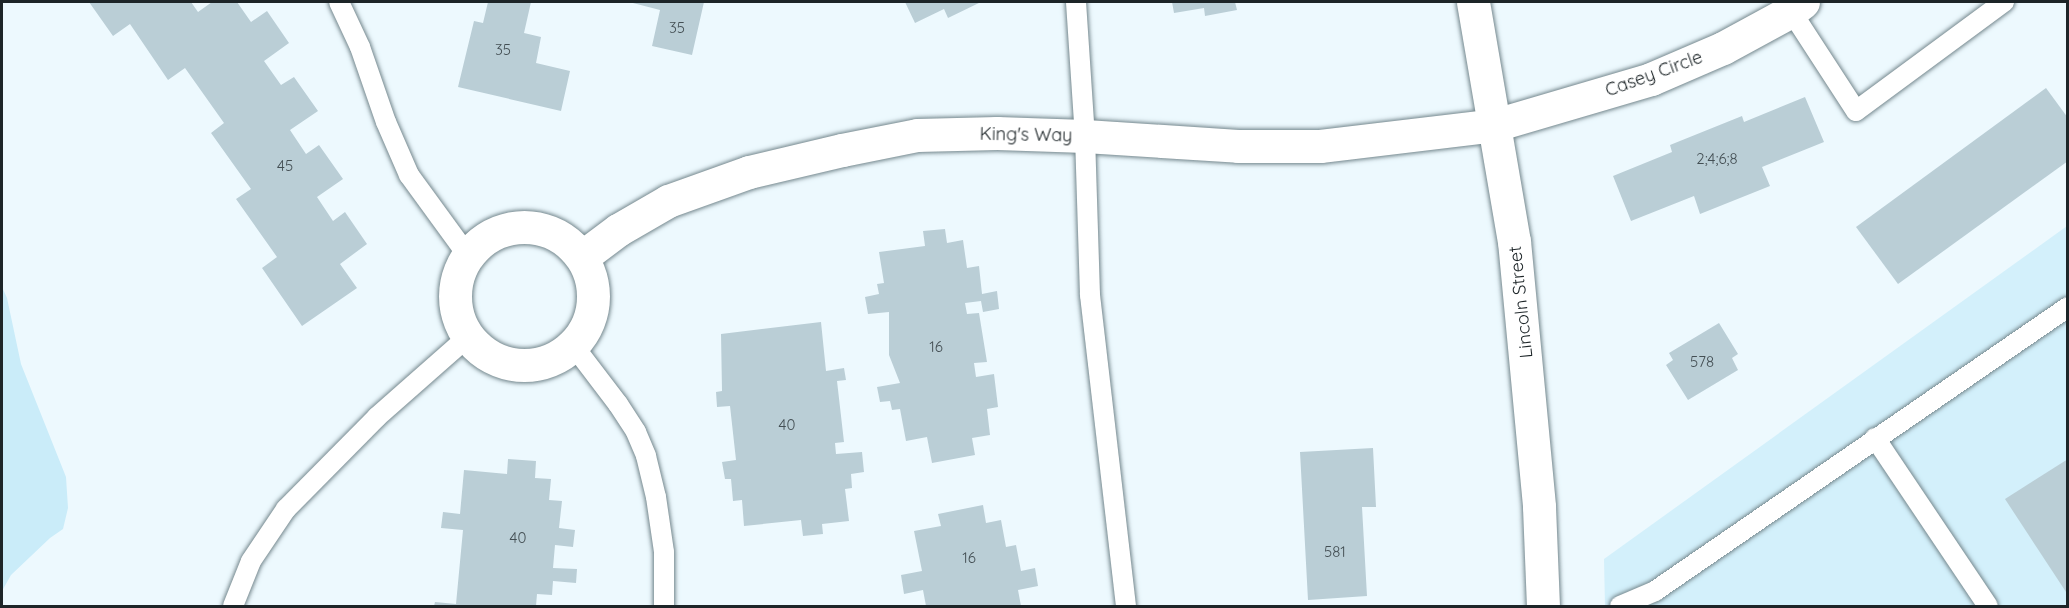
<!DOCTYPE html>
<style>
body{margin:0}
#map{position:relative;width:2069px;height:608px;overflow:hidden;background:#edf9fe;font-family:Quicksand,sans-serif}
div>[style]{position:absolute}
.built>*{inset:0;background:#d3f0fb}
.green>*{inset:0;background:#caecf9}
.building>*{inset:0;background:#baced6}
.roads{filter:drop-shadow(0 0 2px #75888e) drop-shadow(0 0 2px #75888e)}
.lane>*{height:20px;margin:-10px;padding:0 10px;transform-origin:10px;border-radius:10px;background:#fff}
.street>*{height:33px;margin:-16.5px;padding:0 16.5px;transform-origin:16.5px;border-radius:16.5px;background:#fff}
.street>.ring{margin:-16.5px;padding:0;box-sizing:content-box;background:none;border:33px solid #fff;border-radius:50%}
.secondary>*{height:33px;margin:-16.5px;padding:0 16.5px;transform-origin:16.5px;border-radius:16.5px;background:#fff}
span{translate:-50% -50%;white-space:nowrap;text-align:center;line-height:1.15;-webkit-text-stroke:4.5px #fff;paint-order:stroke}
.number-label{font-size:15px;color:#444f54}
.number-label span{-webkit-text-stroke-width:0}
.street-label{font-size:18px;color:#1d2528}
.frame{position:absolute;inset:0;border:3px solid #1d2528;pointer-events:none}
</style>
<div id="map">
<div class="built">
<div style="clip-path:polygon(2067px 226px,2067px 606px,1605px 606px,1604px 559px)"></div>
</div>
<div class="green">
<div style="clip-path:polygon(2px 287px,7px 298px,21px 364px,66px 477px,68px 508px,63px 529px,50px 538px,11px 575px,2px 591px)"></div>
</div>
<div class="building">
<div style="clip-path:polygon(89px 2px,191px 2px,198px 12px,212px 2px,237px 2px,251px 22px,267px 11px,289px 43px,264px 61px,281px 85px,294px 77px,318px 111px,290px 130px,306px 154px,319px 145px,343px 179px,317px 197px,333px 221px,345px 212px,367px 244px,340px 264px,357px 288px,302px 326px,262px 268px,277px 257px,236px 199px,251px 189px,211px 133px,224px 123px,185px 68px,168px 80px,130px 24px,113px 36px)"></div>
<div style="clip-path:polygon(488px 2px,531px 2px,524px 33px,541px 37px,536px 63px,570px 71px,561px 111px,458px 87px,474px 21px,483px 23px)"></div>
<div style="clip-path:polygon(629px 2px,704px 2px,692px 55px,652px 46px,660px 10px)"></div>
<div style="clip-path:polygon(905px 2px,981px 2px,948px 18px,944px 9px,915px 23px)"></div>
<div style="clip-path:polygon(1172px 2px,1235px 2px,1237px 10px,1205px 16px,1204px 8px,1174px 13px)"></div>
<div style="clip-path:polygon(2046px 88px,2068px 118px,2068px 161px,1898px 284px,1856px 227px)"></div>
<div style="clip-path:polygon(1805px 97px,1824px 142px,1762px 167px,1770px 186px,1700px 214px,1694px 196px,1631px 221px,1613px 176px,1672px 152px,1670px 145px,1742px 116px,1744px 122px)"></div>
<div style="clip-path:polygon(945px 229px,947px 243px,963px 240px,967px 268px,979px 266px,982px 294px,997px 291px,999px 309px,983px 312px,981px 301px,965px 303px,967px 314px,979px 313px,987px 362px,974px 363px,976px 377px,994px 374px,998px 407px,987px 409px,990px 435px,972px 438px,975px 455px,932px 463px,927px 437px,906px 441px,900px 409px,892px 410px,890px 401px,880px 402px,877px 387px,900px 383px,889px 355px,889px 312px,868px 314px,865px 297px,879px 294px,877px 284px,884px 283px,879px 252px,925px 246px,923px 231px)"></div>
<div style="clip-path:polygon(821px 322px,826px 371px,844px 368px,846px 380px,837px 381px,844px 442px,835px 443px,836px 454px,862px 452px,864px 472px,851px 474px,852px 488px,845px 489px,849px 521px,822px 524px,823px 534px,803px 536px,801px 520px,744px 526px,742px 500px,733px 501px,731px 479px,725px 479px,722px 462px,736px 460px,730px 406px,717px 407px,716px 392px,722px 391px,721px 334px)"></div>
<div style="clip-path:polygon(1719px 323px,1738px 354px,1732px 358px,1738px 370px,1688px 400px,1666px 365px,1673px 360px,1669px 353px)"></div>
<div style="clip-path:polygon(1373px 448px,1376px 507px,1362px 507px,1367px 596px,1308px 600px,1300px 452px)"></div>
<div style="clip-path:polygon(508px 459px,536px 461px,535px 478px,551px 479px,549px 500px,562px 501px,559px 528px,575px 530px,573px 547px,555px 545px,553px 568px,577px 569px,576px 583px,553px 581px,552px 595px,537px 594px,536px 606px,434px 606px,435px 602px,456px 604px,463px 530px,441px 528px,443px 512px,460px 514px,464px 470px,507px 474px)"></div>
<div style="clip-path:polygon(2068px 459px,2068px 595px,2005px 499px)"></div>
<div style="clip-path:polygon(983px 505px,986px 523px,1001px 520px,1006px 547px,1016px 545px,1021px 571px,1035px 568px,1038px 586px,1018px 590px,1021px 606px,926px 606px,923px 590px,904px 594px,901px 575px,922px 571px,914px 531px,941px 526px,938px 514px)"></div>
</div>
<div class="roads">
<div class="lane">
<div style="left:339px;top:2px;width:50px;rotate:65deg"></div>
<div style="left:360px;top:47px;width:79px;rotate:70.9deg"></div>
<div style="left:386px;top:122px;width:58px;rotate:66.5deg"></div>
<div style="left:409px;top:175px;width:100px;rotate:53.9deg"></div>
<div style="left:1076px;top:2px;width:134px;rotate:86.2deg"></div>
<div style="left:1085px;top:136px;width:159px;rotate:88.2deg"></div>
<div style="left:1090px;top:295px;width:313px;rotate:83.4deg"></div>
<div style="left:1791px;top:11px;width:119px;rotate:57deg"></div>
<div style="left:1856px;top:111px;width:184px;rotate:-36.4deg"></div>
<div style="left:573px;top:345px;width:74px;rotate:52.7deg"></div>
<div style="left:618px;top:404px;width:33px;rotate:57deg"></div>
<div style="left:636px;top:432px;width:26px;rotate:67deg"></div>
<div style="left:646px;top:456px;width:42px;rotate:76.3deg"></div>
<div style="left:656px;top:497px;width:56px;rotate:81.7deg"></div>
<div style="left:664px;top:552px;width:54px;rotate:90deg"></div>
<div style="left:1875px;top:438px;width:202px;rotate:56.1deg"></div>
<div style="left:233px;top:606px;width:48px;rotate:-68.2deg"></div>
<div style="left:251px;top:561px;width:63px;rotate:-56.1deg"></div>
<div style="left:286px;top:509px;width:129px;rotate:-45.3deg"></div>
<div style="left:377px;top:417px;width:123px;rotate:-41.4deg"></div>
<div style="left:1620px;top:606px;width:38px;rotate:-23deg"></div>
<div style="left:1655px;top:591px;width:501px;rotate:-34.51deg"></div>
</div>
<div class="street">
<div class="ring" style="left:455px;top:227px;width:105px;height:105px"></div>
<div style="left:582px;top:257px;width:45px;rotate:-36.9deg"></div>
<div style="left:618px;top:230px;width:58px;rotate:-30.1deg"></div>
<div style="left:668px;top:201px;width:86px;rotate:-19.7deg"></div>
<div style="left:749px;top:172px;width:96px;rotate:-13.3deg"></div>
<div style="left:842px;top:150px;width:76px;rotate:-11.3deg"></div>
<div style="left:917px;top:135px;width:80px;rotate:-1.4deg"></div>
<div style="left:997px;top:133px;width:88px;rotate:2deg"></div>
<div style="left:1085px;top:136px;width:153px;rotate:3.7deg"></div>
<div style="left:1238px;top:146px;width:82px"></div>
<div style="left:1320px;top:146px;width:176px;rotate:-6.8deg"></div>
<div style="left:1495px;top:125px;width:163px;rotate:-16.4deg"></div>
<div style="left:1651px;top:79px;width:78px;rotate:-23.3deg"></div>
<div style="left:1723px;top:48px;width:77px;rotate:-28.6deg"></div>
<div style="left:1791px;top:11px;width:15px;rotate:-37deg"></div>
</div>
<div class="secondary">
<div style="left:1473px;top:2px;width:242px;rotate:80.3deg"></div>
<div style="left:1514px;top:241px;width:267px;rotate:84.6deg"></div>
<div style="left:1539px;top:507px;width:99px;rotate:87.7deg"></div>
</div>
</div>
<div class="number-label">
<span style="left:677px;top:28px">35</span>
<span style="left:503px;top:50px">35</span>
<span style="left:1717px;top:159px">2;4;6;8</span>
<span style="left:285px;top:166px">45</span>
<span style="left:936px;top:347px">16</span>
<span style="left:1702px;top:362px">578</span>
<span style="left:787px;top:425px">40</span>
<span style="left:518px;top:538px">40</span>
<span style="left:1335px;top:552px">581</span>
<span style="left:969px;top:558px">16</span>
</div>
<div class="street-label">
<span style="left:1654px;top:74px;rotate:-20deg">Casey Circle</span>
<span style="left:1026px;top:135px;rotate:1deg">King's Way</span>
<span style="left:1521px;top:302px;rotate:-96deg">Lincoln Street</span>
</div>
<div class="frame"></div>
</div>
